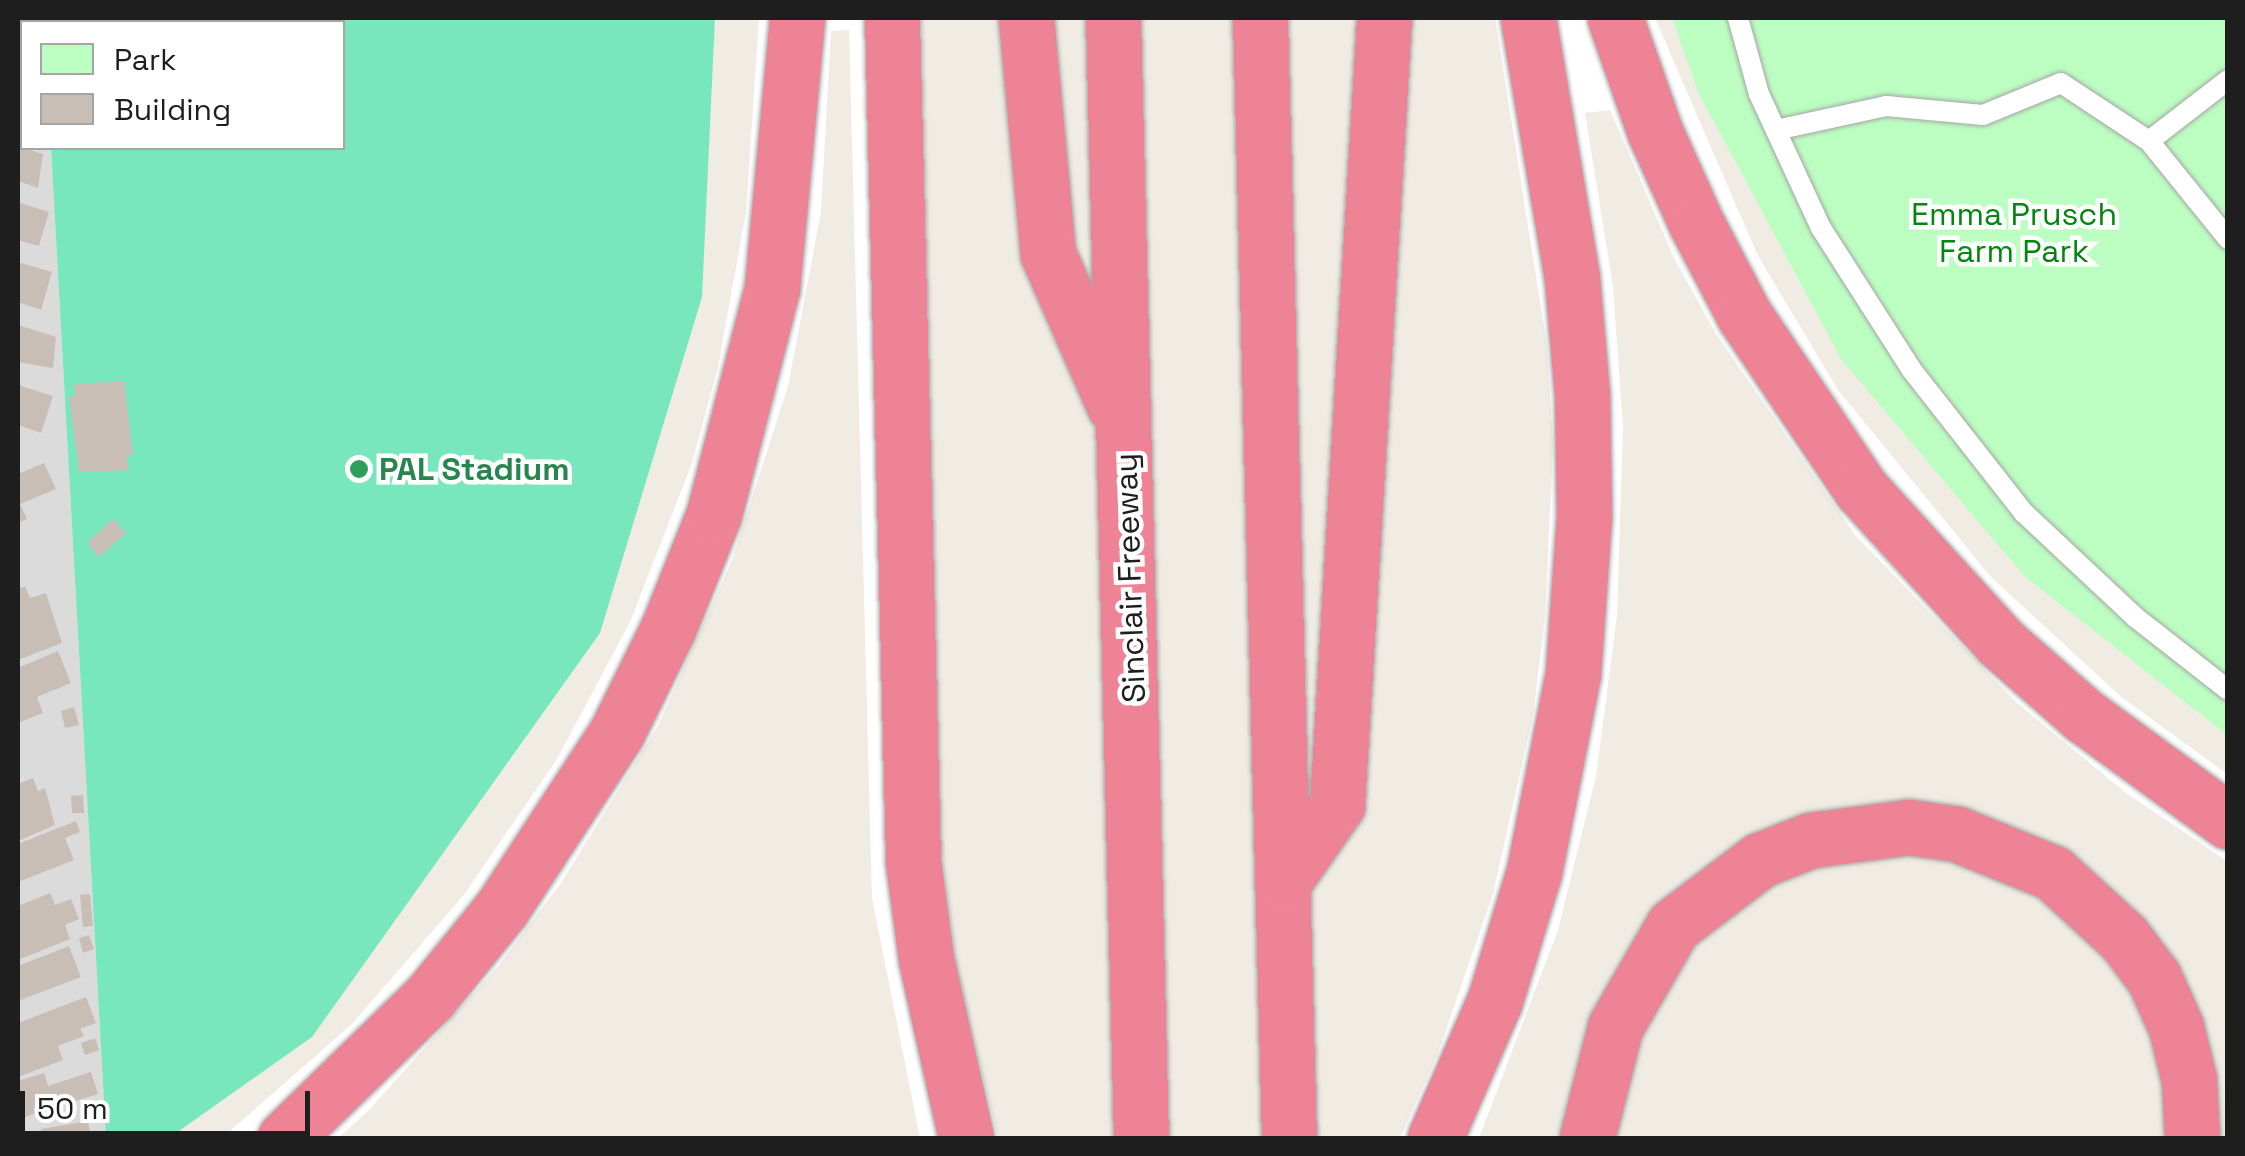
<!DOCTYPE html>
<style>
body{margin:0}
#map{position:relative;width:2245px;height:1156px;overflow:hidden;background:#f0ece3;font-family:"Space Grotesk",sans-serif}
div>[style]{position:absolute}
.residential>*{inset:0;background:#dcdbdb}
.park>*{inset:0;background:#bcfec1}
.pitch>*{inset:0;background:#79e7bd}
.pier>*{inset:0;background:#fff}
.building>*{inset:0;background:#c8beb6}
.roads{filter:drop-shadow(0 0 2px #a5a5a5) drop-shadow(0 0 2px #a5a5a5)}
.service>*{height:20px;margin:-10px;padding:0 10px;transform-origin:10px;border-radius:10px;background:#fff}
.motorway>*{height:55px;margin:-27.5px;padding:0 27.5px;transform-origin:27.5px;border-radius:27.5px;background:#ef8396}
.dots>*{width:28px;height:28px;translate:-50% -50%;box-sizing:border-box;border:5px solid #fff;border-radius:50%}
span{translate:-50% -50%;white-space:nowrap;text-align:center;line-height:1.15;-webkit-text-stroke:9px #fff;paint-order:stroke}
.park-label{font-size:32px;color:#01870d}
.leisure-label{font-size:32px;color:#27864d;font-weight:700}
.left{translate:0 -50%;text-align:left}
.street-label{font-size:32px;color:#1e1e1e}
.frame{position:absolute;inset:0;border:20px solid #1e1e1e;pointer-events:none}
.legend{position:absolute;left:20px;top:20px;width:325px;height:130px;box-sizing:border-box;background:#fff;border:2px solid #a5a5a5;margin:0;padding:12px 18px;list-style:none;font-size:30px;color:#1e1e1e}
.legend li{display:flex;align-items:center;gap:20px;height:50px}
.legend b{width:50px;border:2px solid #a5a5a5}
.scale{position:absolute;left:20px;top:1091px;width:290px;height:45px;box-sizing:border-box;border:5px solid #1e1e1e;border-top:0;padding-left:12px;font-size:30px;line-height:35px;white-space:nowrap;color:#1e1e1e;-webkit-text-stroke:8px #fff;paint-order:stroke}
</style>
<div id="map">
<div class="residential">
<div style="clip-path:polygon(18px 18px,45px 18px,22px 22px,22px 148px,51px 148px,106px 1138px,18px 1138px)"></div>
</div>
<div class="park">
<div style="clip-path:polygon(1672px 18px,2227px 18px,2227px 735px,2024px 576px,1841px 359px,1698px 92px)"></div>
</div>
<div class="pitch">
<div style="clip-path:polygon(45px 18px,715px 18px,702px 297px,600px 633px,312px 1037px,169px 1138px,106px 1138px,51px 148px,342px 148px,342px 22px)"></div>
</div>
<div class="pier">
<div style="clip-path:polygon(759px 18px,922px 18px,938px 823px,957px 970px,998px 1138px,920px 1138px,872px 898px,849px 30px,831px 31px,821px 212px,788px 386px,732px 560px,658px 726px,561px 883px,499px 965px,369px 1110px,338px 1138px,222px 1138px,352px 1024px,463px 896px,557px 759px,630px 622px,691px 466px,718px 367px,746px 212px)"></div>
<div style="clip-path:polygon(1495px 18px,1655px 18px,1758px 256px,1838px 390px,1991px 577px,2120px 696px,2227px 774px,2227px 861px,2126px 793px,2017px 703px,1855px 535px,1716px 334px,1674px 258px,1610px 110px,1585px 113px,1613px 287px,1623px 427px,1617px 616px,1596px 776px,1558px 930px,1479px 1138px,1400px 1138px,1438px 1053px,1493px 894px,1533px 715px,1545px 616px,1553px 444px,1547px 346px)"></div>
</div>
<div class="building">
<div style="clip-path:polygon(18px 98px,22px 100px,22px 120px,18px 119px)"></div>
<div style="clip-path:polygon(18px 146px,43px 154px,38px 188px,18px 181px)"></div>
<div style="clip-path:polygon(18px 202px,49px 212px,39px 246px,18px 240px)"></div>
<div style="clip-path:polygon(18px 262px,52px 272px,41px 310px,18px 302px)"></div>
<div style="clip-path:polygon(18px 325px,56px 337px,53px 368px,18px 362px)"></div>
<div style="clip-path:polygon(124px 381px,133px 456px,127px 456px,128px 470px,79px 472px,69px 396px,75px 396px,74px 384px)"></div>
<div style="clip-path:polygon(18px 385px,53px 396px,41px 433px,18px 425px)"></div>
<div style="clip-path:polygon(44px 463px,56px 489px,20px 504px,27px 519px,18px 523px,18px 474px)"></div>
<div style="clip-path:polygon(113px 519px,126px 533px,99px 557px,87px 543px)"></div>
<div style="clip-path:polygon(25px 586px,30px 598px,46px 593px,62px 643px,18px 660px,18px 589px)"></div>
<div style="clip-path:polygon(58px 651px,71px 683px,37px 697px,43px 713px,18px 723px,18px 668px)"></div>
<div style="clip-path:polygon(74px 707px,79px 725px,65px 728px,61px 711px)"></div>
<div style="clip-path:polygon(33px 778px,38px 791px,45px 788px,55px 825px,18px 841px,18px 784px)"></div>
<div style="clip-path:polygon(83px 795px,84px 813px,72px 813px,71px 796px)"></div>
<div style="clip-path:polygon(76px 821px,80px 832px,65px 838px,74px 860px,18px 882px,18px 844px)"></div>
<div style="clip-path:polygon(50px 893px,55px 905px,71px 899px,79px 919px,65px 925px,70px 939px,18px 960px,18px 906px)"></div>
<div style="clip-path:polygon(90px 894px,93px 926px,83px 927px,80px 895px)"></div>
<div style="clip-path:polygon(89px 935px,94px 949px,83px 953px,79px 938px)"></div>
<div style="clip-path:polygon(69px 946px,81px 977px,18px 1001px,18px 966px)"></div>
<div style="clip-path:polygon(86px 997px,96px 1023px,80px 1029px,84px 1036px,58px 1046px,63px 1060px,18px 1077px,18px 1023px)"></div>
<div style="clip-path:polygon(95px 1038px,99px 1050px,85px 1055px,81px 1043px)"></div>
<div style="clip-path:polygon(91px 1072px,98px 1094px,18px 1119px,18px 1081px,44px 1073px,48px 1086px)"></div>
<div style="clip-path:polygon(88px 1121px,91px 1138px,43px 1138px,41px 1129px)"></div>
</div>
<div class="roads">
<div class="service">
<div style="left:1738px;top:18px;width:79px;rotate:74.6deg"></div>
<div style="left:1759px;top:94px;width:148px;rotate:65.2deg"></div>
<div style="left:1821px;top:228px;width:167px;rotate:57.4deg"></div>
<div style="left:1911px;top:369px;width:183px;rotate:51.9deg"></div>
<div style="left:2024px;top:513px;width:152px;rotate:43.1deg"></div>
<div style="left:2135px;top:617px;width:118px;rotate:38.1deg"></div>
<div style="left:1776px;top:130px;width:113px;rotate:-12.3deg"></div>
<div style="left:1886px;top:106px;width:97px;rotate:5.3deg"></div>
<div style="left:1983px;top:115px;width:84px;rotate:-22.3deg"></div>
<div style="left:2061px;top:83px;width:105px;rotate:33.4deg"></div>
<div style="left:2149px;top:141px;width:126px;rotate:51.1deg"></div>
<div style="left:2149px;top:141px;width:100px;rotate:-37.7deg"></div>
</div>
<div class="motorway">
<div style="left:892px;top:18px;width:843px;rotate:88.57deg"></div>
<div style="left:913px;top:861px;width:99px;rotate:82.4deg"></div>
<div style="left:926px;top:959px;width:183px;rotate:77.4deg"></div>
<div style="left:1026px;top:18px;width:237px;rotate:84.7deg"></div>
<div style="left:1048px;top:254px;width:165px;rotate:66.4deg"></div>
<div style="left:1113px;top:18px;width:1120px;rotate:88.57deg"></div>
<div style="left:1260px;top:18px;width:1120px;rotate:88.52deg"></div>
<div style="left:1615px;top:18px;width:121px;rotate:70.7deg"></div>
<div style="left:1655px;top:132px;width:102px;rotate:65.7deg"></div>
<div style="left:1697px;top:225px;width:102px;rotate:62.4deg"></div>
<div style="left:1744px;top:315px;width:210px;rotate:56.1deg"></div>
<div style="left:1861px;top:489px;width:207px;rotate:47.7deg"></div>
<div style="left:2000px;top:642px;width:111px;rotate:41.3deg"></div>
<div style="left:2083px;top:715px;width:180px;rotate:36.2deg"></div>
<div style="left:1284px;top:881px;width:93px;rotate:-55.1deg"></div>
<div style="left:1337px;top:805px;width:788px;rotate:-86.58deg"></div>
<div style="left:285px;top:1138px;width:202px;rotate:-44.2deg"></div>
<div style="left:430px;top:997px;width:114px;rotate:-51deg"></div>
<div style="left:502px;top:908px;width:210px;rotate:-56.8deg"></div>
<div style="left:617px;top:732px;width:115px;rotate:-63.7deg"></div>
<div style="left:668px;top:629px;width:124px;rotate:-68.2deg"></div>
<div style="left:714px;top:514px;width:233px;rotate:-75.6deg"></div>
<div style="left:772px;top:288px;width:271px;rotate:-84.7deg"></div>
<div style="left:1435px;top:1138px;width:150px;rotate:-66.5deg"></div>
<div style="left:1495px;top:1000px;width:134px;rotate:-73.1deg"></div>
<div style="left:1534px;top:872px;width:203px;rotate:-78.9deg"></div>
<div style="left:1573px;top:673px;width:156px;rotate:-86deg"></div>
<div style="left:1584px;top:517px;width:122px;rotate:-90.9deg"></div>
<div style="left:1582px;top:395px;width:117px;rotate:-94.9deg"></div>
<div style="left:1572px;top:278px;width:264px;rotate:-99.6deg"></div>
<div style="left:1587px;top:1138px;width:114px;rotate:-75.8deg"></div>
<div style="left:1615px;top:1027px;width:116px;rotate:-60.1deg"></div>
<div style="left:1673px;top:926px;width:109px;rotate:-37.2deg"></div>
<div style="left:1760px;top:860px;width:55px;rotate:-21.4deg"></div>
<div style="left:1811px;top:840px;width:99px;rotate:-7.6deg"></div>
<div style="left:1909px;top:827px;width:49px;rotate:8.3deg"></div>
<div style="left:1957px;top:834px;width:104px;rotate:22.1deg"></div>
<div style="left:2053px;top:873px;width:96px;rotate:42.5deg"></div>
<div style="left:2124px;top:938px;width:50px;rotate:53.1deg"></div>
<div style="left:2154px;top:978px;width:54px;rotate:65.8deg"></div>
<div style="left:2176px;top:1027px;width:55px;rotate:76.2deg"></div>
<div style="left:2189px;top:1080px;width:58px;rotate:87deg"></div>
</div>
</div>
<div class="dots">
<div style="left:359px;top:469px;background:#2e9e5b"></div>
</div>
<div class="park-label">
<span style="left:2014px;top:233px">Emma Prusch<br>Farm Park</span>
</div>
<div class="leisure-label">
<span class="left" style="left:379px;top:469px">PAL Stadium</span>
</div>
<div class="street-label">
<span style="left:1130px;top:578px;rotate:-92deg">Sinclair Freeway</span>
</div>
<div class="frame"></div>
<ul class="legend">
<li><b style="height:28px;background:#bcfec1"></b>Park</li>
<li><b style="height:28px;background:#c8beb6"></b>Building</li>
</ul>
<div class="scale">50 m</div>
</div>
